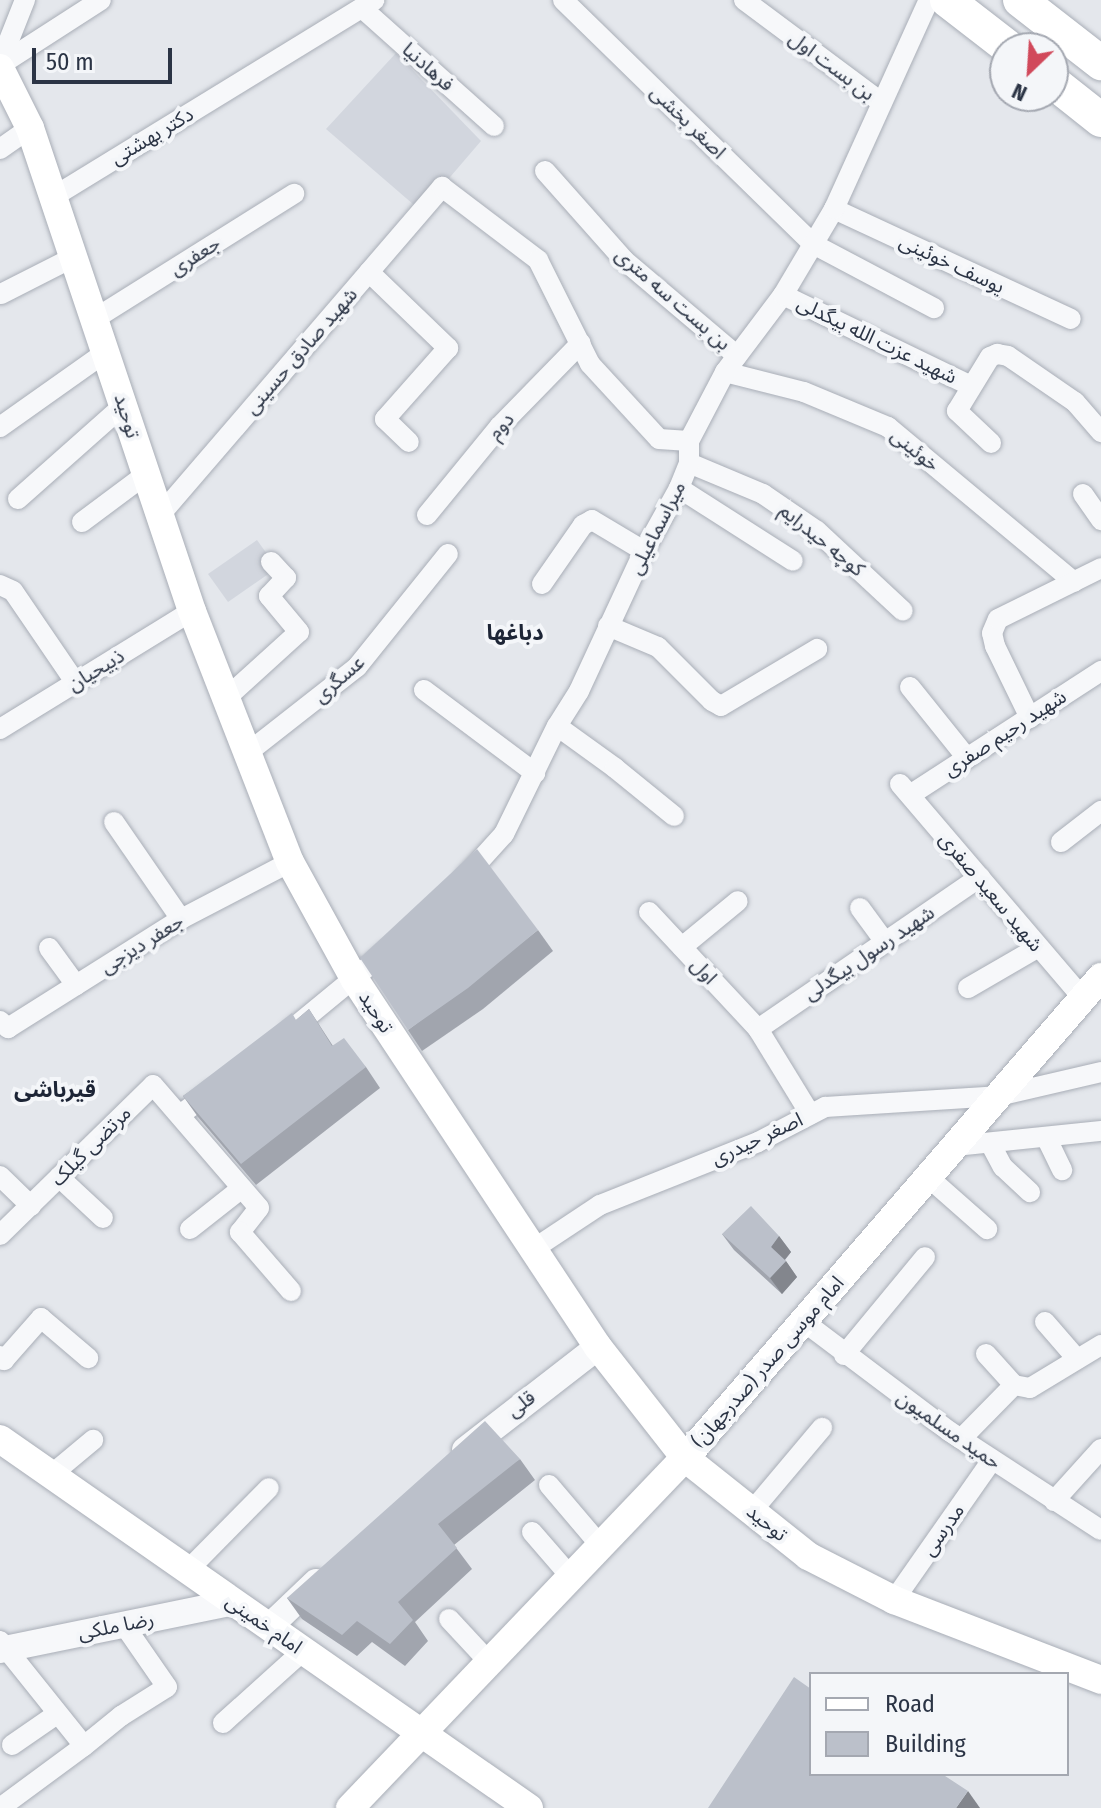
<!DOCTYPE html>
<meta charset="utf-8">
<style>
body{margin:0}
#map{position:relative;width:1101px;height:1808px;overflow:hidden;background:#e4e7ec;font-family:"Fira Sans Condensed","Noto Sans Arabic",sans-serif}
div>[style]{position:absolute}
.built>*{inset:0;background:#d2d6de}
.roads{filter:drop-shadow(0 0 2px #a9aeb7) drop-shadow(0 0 2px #a9aeb7)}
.minor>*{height:20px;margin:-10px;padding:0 10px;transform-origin:10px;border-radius:10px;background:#f7f8fa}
.tertiary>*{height:26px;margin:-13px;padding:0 13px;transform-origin:13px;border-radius:13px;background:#f7f8fa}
.secondary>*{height:28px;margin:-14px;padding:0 14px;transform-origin:14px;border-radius:14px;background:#fff}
.trunk>*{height:34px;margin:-17px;padding:0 17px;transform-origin:17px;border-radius:17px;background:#fff}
.wall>*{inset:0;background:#a1a5ae}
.shaded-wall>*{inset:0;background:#83868d}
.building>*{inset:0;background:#bbc0ca}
span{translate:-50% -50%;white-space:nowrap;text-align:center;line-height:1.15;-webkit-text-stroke:8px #f4f6f9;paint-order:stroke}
.street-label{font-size:20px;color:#2b3445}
.neighbourhood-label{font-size:22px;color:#1d2536;font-weight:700}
.legend{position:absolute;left:809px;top:1672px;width:260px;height:104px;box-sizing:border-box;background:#f4f6f9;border:2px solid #a4a8b1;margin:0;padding:10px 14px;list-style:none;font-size:24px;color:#2b3445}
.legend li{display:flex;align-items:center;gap:16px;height:40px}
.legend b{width:40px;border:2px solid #a4a8b1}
.north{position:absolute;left:989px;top:32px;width:80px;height:80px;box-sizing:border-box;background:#f4f6f9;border:2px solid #a4a8b1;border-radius:50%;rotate:205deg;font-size:22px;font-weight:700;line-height:32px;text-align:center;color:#2b3445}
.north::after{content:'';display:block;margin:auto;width:28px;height:36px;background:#d1495b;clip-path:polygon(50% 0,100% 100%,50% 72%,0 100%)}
.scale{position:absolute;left:32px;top:48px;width:140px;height:36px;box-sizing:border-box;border:4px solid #2b3445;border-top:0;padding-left:10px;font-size:24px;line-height:28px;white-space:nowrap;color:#2b3445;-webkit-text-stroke:6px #f4f6f9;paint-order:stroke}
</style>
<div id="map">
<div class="built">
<div style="clip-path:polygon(396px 53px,481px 141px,421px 211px,326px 129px)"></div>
<div style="clip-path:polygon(257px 540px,277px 568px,228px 602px,208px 574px)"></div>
</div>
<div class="roads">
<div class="minor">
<div style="left:563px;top:0;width:349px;rotate:44.3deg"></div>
<div style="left:813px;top:244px;width:137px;rotate:27.9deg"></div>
<div style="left:744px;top:0;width:172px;rotate:36.7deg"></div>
<div style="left:362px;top:8px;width:177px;rotate:41.8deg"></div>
<div style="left:0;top:63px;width:68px;rotate:-68.4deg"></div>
<div style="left:0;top:65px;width:120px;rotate:-32.8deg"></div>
<div style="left:0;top:149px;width:37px;rotate:-35deg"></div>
<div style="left:545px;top:171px;width:119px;rotate:48.4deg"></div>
<div style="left:624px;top:260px;width:148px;rotate:40.3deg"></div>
<div style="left:53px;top:197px;width:377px;rotate:-31.5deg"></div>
<div style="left:834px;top:209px;width:261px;rotate:24.9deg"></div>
<div style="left:369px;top:272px;width:110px;rotate:43.9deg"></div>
<div style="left:448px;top:348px;width:95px;rotate:131.6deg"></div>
<div style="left:385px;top:419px;width:33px;rotate:44deg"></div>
<div style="left:1px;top:294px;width:82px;rotate:-26.9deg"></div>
<div style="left:783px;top:295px;width:209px;rotate:25.8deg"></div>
<div style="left:96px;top:318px;width:234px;rotate:-32.1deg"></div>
<div style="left:725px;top:372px;width:81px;rotate:14.2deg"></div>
<div style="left:804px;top:392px;width:91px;rotate:22.6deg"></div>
<div style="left:888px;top:427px;width:242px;rotate:39.8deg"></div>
<div style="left:0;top:427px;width:130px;rotate:-35.3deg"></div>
<div style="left:991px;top:443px;width:47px;rotate:-136.7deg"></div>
<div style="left:957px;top:411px;width:63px;rotate:-58.6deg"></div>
<div style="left:990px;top:357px;width:8px;rotate:-23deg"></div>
<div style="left:997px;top:354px;width:11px;rotate:10deg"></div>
<div style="left:1008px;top:356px;width:81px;rotate:34.5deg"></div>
<div style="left:1075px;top:402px;width:40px;rotate:49deg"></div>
<div style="left:689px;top:463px;width:80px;rotate:22.7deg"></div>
<div style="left:763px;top:494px;width:65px;rotate:34.4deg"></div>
<div style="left:817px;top:531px;width:117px;rotate:42.9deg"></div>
<div style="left:679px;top:488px;width:135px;rotate:32.6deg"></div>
<div style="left:1083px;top:494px;width:32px;rotate:55deg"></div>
<div style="left:18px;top:499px;width:142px;rotate:-41.6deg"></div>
<div style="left:160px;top:515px;width:433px;rotate:-49.3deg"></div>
<div style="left:442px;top:187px;width:121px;rotate:37.2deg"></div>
<div style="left:538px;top:260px;width:116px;rotate:63.4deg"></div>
<div style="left:590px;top:364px;width:102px;rotate:47.4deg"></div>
<div style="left:659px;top:439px;width:30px;rotate:4deg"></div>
<div style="left:427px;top:515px;width:114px;rotate:-50.7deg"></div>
<div style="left:499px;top:427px;width:117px;rotate:-45.7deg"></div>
<div style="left:82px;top:522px;width:79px;rotate:-36.7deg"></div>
<div style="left:542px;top:584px;width:72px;rotate:-55.2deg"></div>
<div style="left:583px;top:525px;width:10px;rotate:-29deg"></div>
<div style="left:592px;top:520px;width:61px;rotate:30.8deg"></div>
<div style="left:0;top:585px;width:14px;rotate:25deg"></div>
<div style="left:13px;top:591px;width:110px;rotate:55.7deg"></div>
<div style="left:608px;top:626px;width:54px;rotate:22.8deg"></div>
<div style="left:658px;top:647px;width:76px;rotate:45deg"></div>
<div style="left:712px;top:701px;width:10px;rotate:29deg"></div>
<div style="left:721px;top:706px;width:112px;rotate:-30.7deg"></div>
<div style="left:910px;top:687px;width:91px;rotate:51.2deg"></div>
<div style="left:424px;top:690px;width:139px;rotate:36.8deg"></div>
<div style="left:224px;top:700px;width:101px;rotate:-42.2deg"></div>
<div style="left:299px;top:632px;width:47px;rotate:-129.8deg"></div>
<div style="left:269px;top:596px;width:25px;rotate:-47deg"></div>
<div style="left:286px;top:578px;width:22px;rotate:-133deg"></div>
<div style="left:1030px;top:718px;width:80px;rotate:-115.9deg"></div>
<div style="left:995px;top:646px;width:13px;rotate:-103deg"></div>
<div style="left:992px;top:633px;width:15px;rotate:-67deg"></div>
<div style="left:998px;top:619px;width:115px;rotate:-26.3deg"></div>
<div style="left:557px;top:726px;width:72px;rotate:35.9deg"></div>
<div style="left:615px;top:768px;width:76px;rotate:39.1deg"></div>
<div style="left:0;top:729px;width:225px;rotate:-31.6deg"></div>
<div style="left:246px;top:754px;width:141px;rotate:-38.1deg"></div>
<div style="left:357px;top:667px;width:145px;rotate:-51.2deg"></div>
<div style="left:900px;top:784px;width:282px;rotate:49.5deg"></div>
<div style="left:910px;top:795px;width:228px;rotate:-33deg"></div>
<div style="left:114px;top:822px;width:118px;rotate:55.4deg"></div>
<div style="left:1061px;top:842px;width:51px;rotate:-37.8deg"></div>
<div style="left:465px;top:877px;width:58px;rotate:-47.8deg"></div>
<div style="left:504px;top:834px;width:120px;rotate:-63.9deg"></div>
<div style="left:557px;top:726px;width:41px;rotate:-57.8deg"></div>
<div style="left:579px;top:691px;width:154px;rotate:-65.1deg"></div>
<div style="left:644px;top:551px;width:72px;rotate:-60.9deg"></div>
<div style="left:679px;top:488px;width:27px;rotate:-68deg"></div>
<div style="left:689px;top:463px;width:22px;rotate:-90deg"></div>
<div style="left:689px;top:441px;width:78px;rotate:-62.4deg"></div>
<div style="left:725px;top:372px;width:96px;rotate:-53deg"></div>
<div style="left:783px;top:295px;width:100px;rotate:-59.3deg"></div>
<div style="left:834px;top:209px;width:230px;rotate:-65.6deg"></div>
<div style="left:860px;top:908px;width:42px;rotate:53.7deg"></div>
<div style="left:649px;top:912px;width:160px;rotate:47deg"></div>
<div style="left:758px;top:1029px;width:100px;rotate:58.5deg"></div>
<div style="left:682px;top:947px;width:72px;rotate:-39.4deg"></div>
<div style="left:49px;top:948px;width:46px;rotate:53.9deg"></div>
<div style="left:968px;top:988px;width:80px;rotate:-30.1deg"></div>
<div style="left:0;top:1021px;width:11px;rotate:41deg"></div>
<div style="left:8px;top:1028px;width:204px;rotate:-32.2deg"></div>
<div style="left:181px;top:919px;width:123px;rotate:-27.6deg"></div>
<div style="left:758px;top:1029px;width:269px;rotate:-34.4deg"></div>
<div style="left:291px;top:1030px;width:124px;rotate:-39.5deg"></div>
<div style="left:180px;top:1115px;width:40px;rotate:-37deg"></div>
<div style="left:1046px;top:1137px;width:37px;rotate:64deg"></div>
<div style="left:990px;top:1143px;width:27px;rotate:62deg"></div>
<div style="left:1003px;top:1167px;width:37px;rotate:43deg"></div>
<div style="left:955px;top:1146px;width:147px;rotate:-5.9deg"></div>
<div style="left:0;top:1176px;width:43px;rotate:44.1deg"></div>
<div style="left:59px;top:1177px;width:60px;rotate:43deg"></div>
<div style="left:928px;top:1177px;width:79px;rotate:41.4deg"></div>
<div style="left:190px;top:1229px;width:66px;rotate:-38.3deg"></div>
<div style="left:0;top:1235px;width:214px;rotate:-44.4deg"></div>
<div style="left:153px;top:1085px;width:162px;rotate:49.2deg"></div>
<div style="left:259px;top:1208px;width:31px;rotate:128deg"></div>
<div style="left:240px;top:1232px;width:78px;rotate:49.2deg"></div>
<div style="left:535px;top:1248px;width:78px;rotate:-33.5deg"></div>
<div style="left:600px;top:1205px;width:170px;rotate:-21.7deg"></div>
<div style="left:758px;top:1142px;width:76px;rotate:-27.6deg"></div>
<div style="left:825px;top:1107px;width:173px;rotate:-3.6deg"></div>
<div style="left:998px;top:1096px;width:106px;rotate:-13.1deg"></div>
<div style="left:803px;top:1321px;width:183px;rotate:37deg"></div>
<div style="left:949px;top:1431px;width:181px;rotate:33.1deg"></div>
<div style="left:1045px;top:1322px;width:49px;rotate:49.1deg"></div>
<div style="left:986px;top:1354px;width:42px;rotate:47.9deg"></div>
<div style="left:844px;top:1355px;width:127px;rotate:-50.4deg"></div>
<div style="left:0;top:1356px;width:6px;rotate:45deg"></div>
<div style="left:4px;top:1360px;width:56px;rotate:-48.6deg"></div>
<div style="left:41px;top:1318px;width:62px;rotate:40.4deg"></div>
<div style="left:961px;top:1439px;width:76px;rotate:-45.5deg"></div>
<div style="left:1014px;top:1385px;width:16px;rotate:11deg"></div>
<div style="left:1030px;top:1388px;width:83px;rotate:-31.2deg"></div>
<div style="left:51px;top:1475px;width:55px;rotate:-39.8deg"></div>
<div style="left:549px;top:1485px;width:80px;rotate:49.6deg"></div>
<div style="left:1054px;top:1501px;width:70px;rotate:-47.9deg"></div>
<div style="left:752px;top:1511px;width:109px;rotate:-49.9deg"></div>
<div style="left:532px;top:1532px;width:60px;rotate:49.1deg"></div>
<div style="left:188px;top:1570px;width:115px;rotate:-45.4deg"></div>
<div style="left:894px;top:1600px;width:171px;rotate:-55deg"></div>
<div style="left:449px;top:1619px;width:59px;rotate:47.1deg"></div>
<div style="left:0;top:1641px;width:134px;rotate:51.3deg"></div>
<div style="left:84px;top:1746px;width:104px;rotate:143.6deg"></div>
<div style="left:223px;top:1723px;width:108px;rotate:-42deg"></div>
<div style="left:12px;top:1745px;width:55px;rotate:-34.6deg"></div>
<div style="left:84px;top:1746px;width:48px;rotate:-39deg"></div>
<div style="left:121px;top:1716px;width:54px;rotate:-32.2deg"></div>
<div style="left:167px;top:1687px;width:75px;rotate:-124.7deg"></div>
</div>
<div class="tertiary">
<div style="left:465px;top:1450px;width:168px;rotate:-37.8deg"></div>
<div style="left:269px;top:1627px;width:65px;rotate:-43.8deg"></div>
<div style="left:0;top:1650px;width:238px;rotate:-11.6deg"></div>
</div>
<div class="secondary">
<div style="left:0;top:68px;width:67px;rotate:63.4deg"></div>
<div style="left:30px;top:128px;width:509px;rotate:71.46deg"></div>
<div style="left:192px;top:611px;width:269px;rotate:68.7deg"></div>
<div style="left:290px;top:862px;width:135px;rotate:61.2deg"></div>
<div style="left:355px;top:980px;width:440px;rotate:56.5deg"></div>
<div style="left:598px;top:1347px;width:141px;rotate:51.9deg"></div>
<div style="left:685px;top:1458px;width:157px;rotate:38.5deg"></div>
<div style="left:808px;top:1556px;width:97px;rotate:27.1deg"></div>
<div style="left:894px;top:1600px;width:222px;rotate:21.1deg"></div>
<div style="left:0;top:1439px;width:645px;rotate:34.9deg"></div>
<div style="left:350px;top:1808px;width:484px;rotate:-46.3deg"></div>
<div style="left:685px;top:1458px;width:636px;rotate:-49.14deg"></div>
</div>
<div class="trunk">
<div style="left:947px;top:0;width:78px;rotate:37.7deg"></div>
<div style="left:1020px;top:0;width:103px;rotate:37.9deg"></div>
<div style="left:1053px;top:82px;width:61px;rotate:38.4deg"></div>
</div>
</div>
<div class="wall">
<div style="clip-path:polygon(538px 930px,553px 951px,483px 1009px,422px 1051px,408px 1030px)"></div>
<div style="clip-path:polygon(309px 1009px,333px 1046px,366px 1067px,380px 1088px,256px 1185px,198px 1117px,183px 1096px,296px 1020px)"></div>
<div style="clip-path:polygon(722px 1234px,779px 1236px,791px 1252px,785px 1260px,797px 1277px,782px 1294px,734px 1250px)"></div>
<div style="clip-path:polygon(520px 1459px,535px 1480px,454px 1545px,472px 1569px,415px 1622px,428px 1641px,405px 1666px,372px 1642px,357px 1656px,302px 1619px,287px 1598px)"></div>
</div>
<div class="shaded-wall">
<div style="clip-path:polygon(779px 1236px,791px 1252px,782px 1263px,771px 1247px)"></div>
<div style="clip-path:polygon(786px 1261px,797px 1277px,782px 1294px,770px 1278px)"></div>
<div style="clip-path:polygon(968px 1791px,980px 1808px,956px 1808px)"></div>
</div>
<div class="building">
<div style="clip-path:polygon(477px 849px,538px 930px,468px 988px,408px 1030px,360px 958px)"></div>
<div style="clip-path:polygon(309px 1009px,332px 1046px,344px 1038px,366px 1067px,241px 1164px,183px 1096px,292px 1013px,296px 1020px)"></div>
<div style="clip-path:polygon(751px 1206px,779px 1236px,771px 1247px,786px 1261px,770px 1278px,722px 1234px)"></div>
<div style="clip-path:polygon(485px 1421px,520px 1459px,438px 1524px,457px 1548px,398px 1602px,413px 1620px,390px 1644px,357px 1621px,342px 1635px,287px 1598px)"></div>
<div style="clip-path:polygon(794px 1677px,811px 1689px,811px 1774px,942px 1774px,968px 1791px,956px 1808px,708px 1808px)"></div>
</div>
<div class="street-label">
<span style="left:832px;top:66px;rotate:37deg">بن بست اول</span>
<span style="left:428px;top:67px;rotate:42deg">فرهادنیا</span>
<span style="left:688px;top:122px;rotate:44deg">اصغر بخشی</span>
<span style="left:152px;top:136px;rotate:-31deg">دکتر بهشتی</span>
<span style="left:195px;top:256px;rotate:-32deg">جعفری</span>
<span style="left:952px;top:264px;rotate:25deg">یوسف خوئینی</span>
<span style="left:673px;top:299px;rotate:41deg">بن بست سه متری</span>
<span style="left:877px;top:340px;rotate:26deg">شهید عزت الله بیگدلی</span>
<span style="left:301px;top:351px;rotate:-49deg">شهید صادق حسینی</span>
<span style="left:127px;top:416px;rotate:73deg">توحید</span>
<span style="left:501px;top:426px;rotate:-48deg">دوم</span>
<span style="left:915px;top:450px;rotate:39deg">خوئینی</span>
<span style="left:657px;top:528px;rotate:-63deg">میراسماعیلی</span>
<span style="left:822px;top:540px;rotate:39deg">کوچه حیدرایم</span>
<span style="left:96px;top:670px;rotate:-31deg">ذبیحیان</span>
<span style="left:339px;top:679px;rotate:-41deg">عسگری</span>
<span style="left:1005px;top:733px;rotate:-33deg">شهید رحیم صفری</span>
<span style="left:991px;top:892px;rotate:50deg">شهید سعید صفری</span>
<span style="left:142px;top:944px;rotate:-32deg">جعفر دیزجی</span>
<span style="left:869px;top:953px;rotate:-34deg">شهید رسول بیگدلی</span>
<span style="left:704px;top:971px;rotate:47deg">اول</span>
<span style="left:376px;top:1012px;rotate:57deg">توحید</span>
<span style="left:757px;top:1139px;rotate:-25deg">اصغر حیدری</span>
<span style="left:91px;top:1146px;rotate:-45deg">مرتضی گیلک</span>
<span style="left:768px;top:1362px;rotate:-49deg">(صدرجهان) امام موسی صدر</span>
<span style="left:521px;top:1404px;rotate:-37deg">قلی</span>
<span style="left:949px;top:1430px;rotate:35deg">حمید مسلمیون</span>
<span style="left:767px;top:1523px;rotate:39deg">توحید</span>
<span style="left:943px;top:1530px;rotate:-55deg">مدرسی</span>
<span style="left:264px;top:1624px;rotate:35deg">امام خمینی</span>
<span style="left:116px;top:1626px;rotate:-11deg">رضا ملکی</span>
</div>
<div class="neighbourhood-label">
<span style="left:515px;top:633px">دباغها</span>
<span style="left:55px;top:1090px">قیرباشی</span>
</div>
<ul class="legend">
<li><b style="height:10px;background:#fff"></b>Road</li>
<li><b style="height:22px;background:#bbc0ca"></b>Building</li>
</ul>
<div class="north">N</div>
<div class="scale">50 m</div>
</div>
